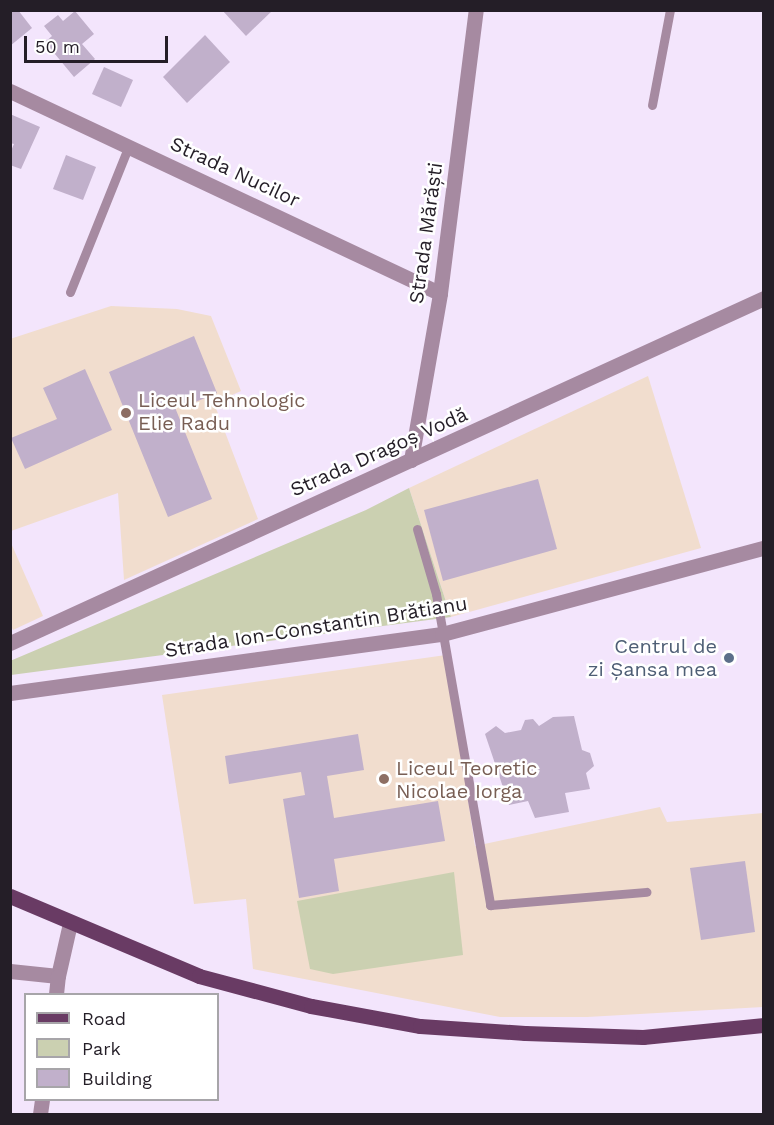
<!DOCTYPE html>
<meta charset="utf-8">
<style>
body{margin:0}
#map{position:relative;width:774px;height:1125px;overflow:hidden;background:#f3e5fc;font-family:"Work Sans",sans-serif}
div>[style]{position:absolute}
.education>*{inset:0;background:#f1ddce}
.green>*{inset:0;background:#cbd0b1}
.building>*{inset:0;background:#c1b0cb}
.lane>*{height:9px;margin:-4.5px;padding:0 4.5px;transform-origin:4.5px;border-radius:4.5px;background:#a68aa1}
.street>*{height:15px;margin:-7.5px;padding:0 7.5px;transform-origin:7.5px;border-radius:7.5px;background:#a68aa1}
.primary>*{height:15px;margin:-7.5px;padding:0 7.5px;transform-origin:7.5px;border-radius:7.5px;background:#693b64}
.dots>*{width:16px;height:16px;translate:-50% -50%;box-sizing:border-box;border:3px solid #fff;border-radius:50%}
span{translate:-50% -50%;white-space:nowrap;text-align:center;line-height:1.15;-webkit-text-stroke:5px #fff;paint-order:stroke}
.street-label{font-size:20px;color:#241e27}
.education-label{font-size:20px;color:#785e54}
.left{translate:0 -50%;text-align:left}
.service-label{font-size:20px;color:#4e5e75}
.right{translate:-100% -50%;text-align:right}
.frame{position:absolute;inset:0;border:12px solid #241e27;pointer-events:none}
.legend{position:absolute;left:24px;top:993px;width:195px;height:108px;box-sizing:border-box;background:#fff;border:2px solid #a7a5a9;margin:0;padding:8px 10px;list-style:none;font-size:18px;color:#241e27}
.legend li{display:flex;align-items:center;gap:12px;height:30px}
.legend b{width:30px;border:2px solid #a7a5a9}
.scale{position:absolute;left:24px;top:36px;width:144px;height:27px;box-sizing:border-box;border:3px solid #241e27;border-top:0;padding-left:8px;font-size:18px;line-height:21px;white-space:nowrap;color:#241e27;-webkit-text-stroke:4px #fff;paint-order:stroke}
</style>
<div id="map">
<div class="education">
<div style="clip-path:polygon(111px 306px,177px 309px,211px 316px,241px 391px,214px 403px,258px 519px,124px 580px,118px 493px,11px 531px,10px 339px)"></div>
<div style="clip-path:polygon(648px 376px,701px 548px,451px 617px,409px 488px)"></div>
<div style="clip-path:polygon(11px 543px,43px 616px,13px 630px,10px 624px)"></div>
<div style="clip-path:polygon(446px 655px,475px 846px,660px 807px,667px 822px,763px 813px,763px 1007px,587px 1017px,500px 1017px,253px 969px,246px 899px,194px 904px,162px 695px)"></div>
</div>
<div class="green">
<div style="clip-path:polygon(409px 488px,451px 617px,11px 675px,10px 661px,366px 510px)"></div>
<div style="clip-path:polygon(454px 872px,463px 955px,333px 974px,310px 969px,297px 901px)"></div>
</div>
<div class="building">
<div style="clip-path:polygon(11px 10px,18px 10px,32px 28px,10px 46px)"></div>
<div style="clip-path:polygon(222px 10px,273px 10px,246px 36px)"></div>
<div style="clip-path:polygon(75px 11px,94px 34px,82px 44px,95px 59px,74px 77px,45px 42px,52px 36px,44px 26px,58px 15px,63px 21px)"></div>
<div style="clip-path:polygon(205px 35px,230px 62px,187px 103px,163px 77px)"></div>
<div style="clip-path:polygon(104px 67px,133px 80px,121px 107px,92px 94px)"></div>
<div style="clip-path:polygon(10px 114px,40px 127px,21px 169px,10px 165px,10px 153px,14px 144px,10px 143px)"></div>
<div style="clip-path:polygon(66px 155px,96px 167px,83px 200px,53px 189px)"></div>
<div style="clip-path:polygon(194px 336px,217px 393px,181px 408px,177px 398px,172px 400px,212px 499px,168px 517px,109px 372px)"></div>
<div style="clip-path:polygon(85px 369px,112px 430px,25px 469px,11px 438px,57px 419px,43px 388px)"></div>
<div style="clip-path:polygon(538px 479px,557px 549px,443px 581px,424px 510px)"></div>
<div style="clip-path:polygon(574px 716px,582px 750px,590px 753px,594px 766px,586px 773px,590px 789px,565px 793px,569px 812px,535px 818px,528px 801px,509px 805px,485px 734px,496px 726px,505px 733px,521px 730px,525px 720px,533px 719px,539px 726px,553px 717px)"></div>
<div style="clip-path:polygon(358px 734px,364px 770px,327px 776px,334px 818px,438px 801px,445px 841px,334px 859px,339px 891px,299px 898px,283px 799px,305px 795px,301px 772px,229px 784px,225px 756px)"></div>
<div style="clip-path:polygon(745px 861px,755px 932px,701px 940px,690px 868px)"></div>
</div>
<div class="lane">
<div style="left:652px;top:105px;width:97px;rotate:-79.3deg"></div>
<div style="left:70px;top:292px;width:158px;rotate:-68.1deg"></div>
<div style="left:417px;top:529px;width:68px;rotate:73.7deg"></div>
<div style="left:436px;top:594px;width:316px;rotate:80.1deg"></div>
<div style="left:490px;top:905px;width:157px;rotate:-4.8deg"></div>
</div>
<div class="street">
<div style="left:10px;top:91px;width:475px;rotate:25.2deg"></div>
<div style="left:411px;top:460px;width:169px;rotate:-80.1deg"></div>
<div style="left:440px;top:293px;width:285px;rotate:-82.8deg"></div>
<div style="left:10px;top:643px;width:829px;rotate:-24.59deg"></div>
<div style="left:10px;top:693px;width:436px;rotate:-7.8deg"></div>
<div style="left:442px;top:634px;width:333px;rotate:-15deg"></div>
<div style="left:10px;top:971px;width:48px;rotate:5.9deg"></div>
<div style="left:58px;top:976px;width:54px;rotate:-77.2deg"></div>
<div style="left:56px;top:994px;width:18px;rotate:-84deg"></div>
<div style="left:40px;top:1114px;width:14px;rotate:-82deg"></div>
</div>
<div class="primary">
<div style="left:10px;top:896px;width:205px;rotate:22.9deg"></div>
<div style="left:199px;top:976px;width:116px;rotate:15deg"></div>
<div style="left:311px;top:1006px;width:111px;rotate:10.4deg"></div>
<div style="left:420px;top:1026px;width:105px;rotate:3.8deg"></div>
<div style="left:525px;top:1033px;width:118px;rotate:1.9deg"></div>
<div style="left:643px;top:1037px;width:122px;rotate:-5.7deg"></div>
</div>
<div class="dots">
<div style="left:126px;top:413px;background:#8d6e63"></div>
<div style="left:729px;top:658px;background:#5c6f8a"></div>
<div style="left:384px;top:779px;background:#8d6e63"></div>
</div>
<div class="street-label">
<span style="left:235px;top:172px;rotate:25deg">Strada Nucilor</span>
<span style="left:426px;top:233px;rotate:-82deg">Strada Mărăști</span>
<span style="left:379px;top:452px;rotate:-24deg">Strada Dragoș Vodă</span>
<span style="left:316px;top:627px;rotate:-9deg">Strada Ion-Constantin Brătianu</span>
</div>
<div class="education-label">
<span class="left" style="left:138px;top:412px">Liceul Tehnologic<br>Elie Radu</span>
<span class="left" style="left:396px;top:780px">Liceul Teoretic<br>Nicolae Iorga</span>
</div>
<div class="service-label">
<span class="right" style="left:717px;top:658px">Centrul de<br>zi Șansa mea</span>
</div>
<div class="frame"></div>
<ul class="legend">
<li><b style="height:8px;background:#693b64"></b>Road</li>
<li><b style="height:16px;background:#cbd0b1"></b>Park</li>
<li><b style="height:16px;background:#c1b0cb"></b>Building</li>
</ul>
<div class="scale">50 m</div>
</div>
